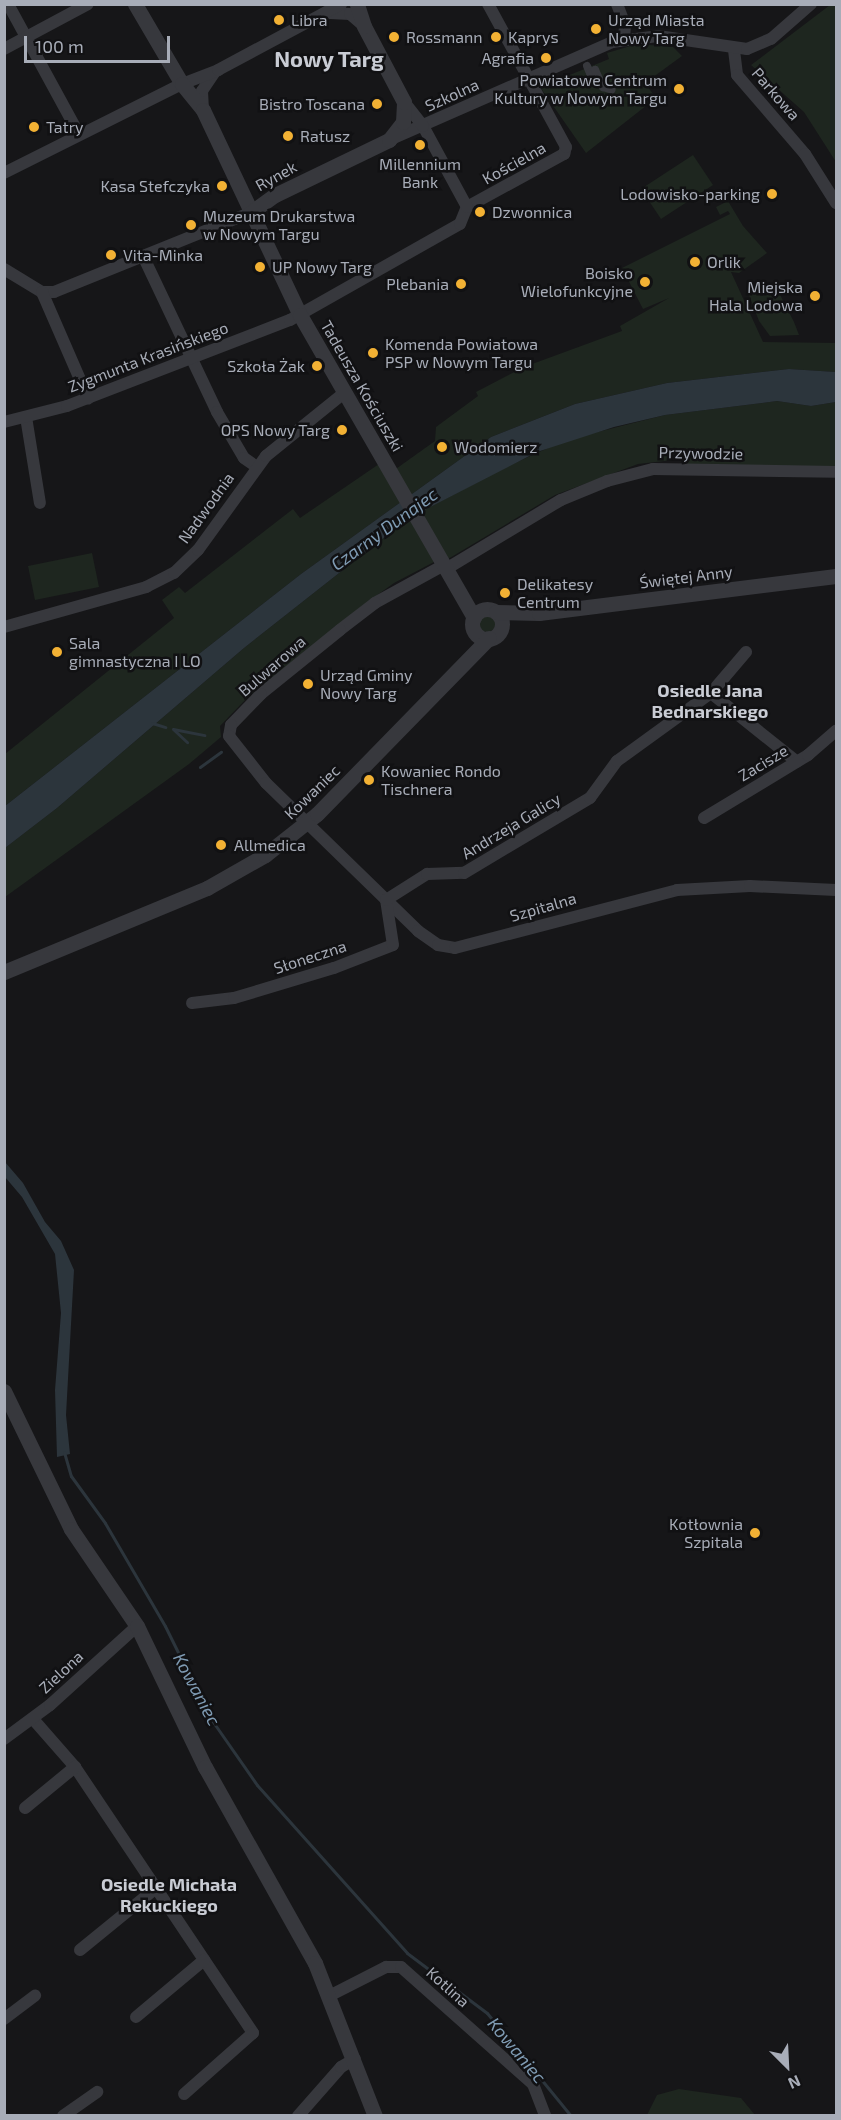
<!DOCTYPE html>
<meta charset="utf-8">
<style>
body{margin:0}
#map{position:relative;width:841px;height:2120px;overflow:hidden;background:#161618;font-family:"Exo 2",sans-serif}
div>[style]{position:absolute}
.green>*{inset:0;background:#1e261f}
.round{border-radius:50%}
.water>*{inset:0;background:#2c353c}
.stream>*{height:3px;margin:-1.5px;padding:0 1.5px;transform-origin:1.5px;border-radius:1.5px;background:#2c353c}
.pedestrian>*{height:8px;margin:-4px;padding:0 4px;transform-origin:4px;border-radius:4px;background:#37383d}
.minor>*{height:12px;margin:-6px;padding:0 6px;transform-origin:6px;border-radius:6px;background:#37383d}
.tertiary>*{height:15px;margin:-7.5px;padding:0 7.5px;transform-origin:7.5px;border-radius:7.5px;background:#37383d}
.tertiary>.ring{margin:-7.5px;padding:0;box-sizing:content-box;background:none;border:15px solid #37383d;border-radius:50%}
.dots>*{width:16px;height:16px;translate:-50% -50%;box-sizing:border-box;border:3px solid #111113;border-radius:50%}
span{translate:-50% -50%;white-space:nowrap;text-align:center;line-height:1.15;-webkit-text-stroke:5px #111113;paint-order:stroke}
.poi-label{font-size:16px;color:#a8adb8}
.left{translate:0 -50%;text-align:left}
.right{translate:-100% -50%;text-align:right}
.street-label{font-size:16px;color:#a8adb8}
.water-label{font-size:18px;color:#7f9bb3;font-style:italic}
.neighbourhood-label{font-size:18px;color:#c9ccd4;font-weight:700}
.district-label{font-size:22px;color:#c9ccd4;font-weight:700}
.frame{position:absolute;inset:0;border:6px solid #a8adb8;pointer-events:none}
.north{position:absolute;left:757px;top:2036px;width:60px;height:60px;-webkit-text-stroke:4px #111113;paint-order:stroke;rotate:156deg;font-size:16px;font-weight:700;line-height:24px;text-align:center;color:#a8adb8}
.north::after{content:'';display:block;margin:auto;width:21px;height:27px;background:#a8adb8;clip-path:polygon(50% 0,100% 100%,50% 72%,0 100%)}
.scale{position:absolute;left:24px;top:36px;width:146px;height:27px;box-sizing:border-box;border:3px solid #a8adb8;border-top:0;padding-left:8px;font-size:18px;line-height:21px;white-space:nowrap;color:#a8adb8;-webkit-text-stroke:4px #111113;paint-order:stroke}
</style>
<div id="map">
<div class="green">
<div style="clip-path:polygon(830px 5px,836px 5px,836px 162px,804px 112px,751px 65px)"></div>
<div style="clip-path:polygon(637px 44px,673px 47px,682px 56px,645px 83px,656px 98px,586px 153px,540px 87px,609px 59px,607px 53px)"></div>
<div style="clip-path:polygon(693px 155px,713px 185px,661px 219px,641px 189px)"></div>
<div style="clip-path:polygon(728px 201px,743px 226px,767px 253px,739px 273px,731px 272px,763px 342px,836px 343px,836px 372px,789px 369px,667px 383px,575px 404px,491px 437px,301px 574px,5px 806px,5px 754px,174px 618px,162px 600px,179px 587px,185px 593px,293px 509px,300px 518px,379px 464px,386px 476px,435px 441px,436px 427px,478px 396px,476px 392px,524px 367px,622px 331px,620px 326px,669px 298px,643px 309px,622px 268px,730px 214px,728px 211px,720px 215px,716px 207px)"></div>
<div style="clip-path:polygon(774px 283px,794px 322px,799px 335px,770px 336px,759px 321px,749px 295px)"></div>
<div style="clip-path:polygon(777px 401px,811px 406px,836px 402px,836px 468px,682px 467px,682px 459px,638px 464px,555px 495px,448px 559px,434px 562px,394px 583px,362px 606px,248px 697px,220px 726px,221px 737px,189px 764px,5px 897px,5px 848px,57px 808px,244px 648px,409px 518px,508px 466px,566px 440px,665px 415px)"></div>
<div style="clip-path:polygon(92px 553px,99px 587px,35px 600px,28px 566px)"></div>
<div class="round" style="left:478px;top:614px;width:18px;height:18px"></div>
<div style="clip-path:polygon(679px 2089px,741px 2098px,755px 2115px,647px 2115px,657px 2095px)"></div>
</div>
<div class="water">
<div style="clip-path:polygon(789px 369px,836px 372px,836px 402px,811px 406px,777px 401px,665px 415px,614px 427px,537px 452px,409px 518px,244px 648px,57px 808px,5px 848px,5px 806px,301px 574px,491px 437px,575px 404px,667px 383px)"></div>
<div style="clip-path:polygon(5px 1162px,23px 1183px,45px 1222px,61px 1241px,74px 1270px,66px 1415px,70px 1454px,57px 1457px,55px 1390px,61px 1313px,55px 1254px,22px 1197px,5px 1177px)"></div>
</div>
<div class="stream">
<div style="left:152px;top:723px;width:14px;rotate:17deg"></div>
<div style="left:173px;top:729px;width:32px;rotate:11deg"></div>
<div style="left:174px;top:730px;width:18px;rotate:43deg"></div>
<div style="left:200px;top:767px;width:26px;rotate:-36deg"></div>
<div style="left:64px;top:1452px;width:25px;rotate:74deg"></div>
<div style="left:71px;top:1476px;width:58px;rotate:54.1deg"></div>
<div style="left:105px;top:1523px;width:119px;rotate:59.8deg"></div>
<div style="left:165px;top:1626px;width:104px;rotate:63.7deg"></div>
<div style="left:211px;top:1719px;width:80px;rotate:55.1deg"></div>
<div style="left:257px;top:1785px;width:225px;rotate:48.2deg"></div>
<div style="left:407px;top:1953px;width:100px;rotate:36.9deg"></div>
<div style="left:487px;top:2013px;width:133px;rotate:50.8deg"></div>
</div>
<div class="pedestrian">
<div style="left:587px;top:66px;width:8px;rotate:67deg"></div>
<div style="left:590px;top:73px;width:6px;rotate:-31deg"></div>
<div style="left:595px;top:70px;width:19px;rotate:65deg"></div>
<div style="left:603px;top:87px;width:9px;rotate:18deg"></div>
</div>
<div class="minor">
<div style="left:8px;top:4px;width:148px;rotate:61.4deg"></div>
<div style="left:617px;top:4px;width:22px;rotate:69deg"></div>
<div style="left:625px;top:25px;width:13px;rotate:94deg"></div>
<div style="left:330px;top:13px;width:20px;rotate:3deg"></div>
<div style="left:350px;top:14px;width:18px;rotate:41deg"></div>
<div style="left:4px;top:49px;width:95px;rotate:-28.2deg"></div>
<div style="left:734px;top:50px;width:25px;rotate:83deg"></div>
<div style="left:737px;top:75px;width:104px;rotate:49.3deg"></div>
<div style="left:805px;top:154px;width:58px;rotate:57.7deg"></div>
<div style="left:203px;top:110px;width:19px;rotate:-93deg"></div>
<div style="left:202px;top:91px;width:22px;rotate:-56deg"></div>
<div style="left:389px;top:140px;width:244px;rotate:-23.7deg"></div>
<div style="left:612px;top:42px;width:46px;rotate:-7.4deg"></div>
<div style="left:658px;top:36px;width:90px;rotate:8.3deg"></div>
<div style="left:747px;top:49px;width:26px;rotate:-23deg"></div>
<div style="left:771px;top:39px;width:53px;rotate:-41.2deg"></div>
<div style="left:4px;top:173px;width:199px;rotate:-26.6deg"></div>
<div style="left:182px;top:84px;width:39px;rotate:-21deg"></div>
<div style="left:218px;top:70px;width:140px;rotate:-28.2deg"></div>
<div style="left:467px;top:207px;width:111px;rotate:-28.7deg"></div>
<div style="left:564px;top:154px;width:7px;rotate:-74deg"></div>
<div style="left:566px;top:147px;width:163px;rotate:-118.6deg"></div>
<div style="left:144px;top:258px;width:170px;rotate:64.6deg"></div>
<div style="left:217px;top:412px;width:53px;rotate:59.6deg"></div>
<div style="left:244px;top:458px;width:16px;rotate:35deg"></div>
<div style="left:4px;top:269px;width:44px;rotate:31.2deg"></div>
<div style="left:42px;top:292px;width:12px"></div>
<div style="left:54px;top:292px;width:211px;rotate:-22deg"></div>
<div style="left:42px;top:292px;width:116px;rotate:66.5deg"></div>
<div style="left:26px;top:417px;width:87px;rotate:80.8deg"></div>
<div style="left:4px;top:422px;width:65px;rotate:-14.3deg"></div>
<div style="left:67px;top:406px;width:239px;rotate:-21.1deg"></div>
<div style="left:290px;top:320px;width:195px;rotate:-29.5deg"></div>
<div style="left:460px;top:224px;width:18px;rotate:-68deg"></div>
<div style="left:467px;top:207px;width:92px;rotate:-118.5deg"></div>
<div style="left:423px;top:126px;width:31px;rotate:-128deg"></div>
<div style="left:444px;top:565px;width:79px;rotate:151.2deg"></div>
<div style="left:375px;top:603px;width:44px;rotate:142.4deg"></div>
<div style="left:340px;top:630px;width:102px;rotate:141deg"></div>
<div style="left:261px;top:694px;width:43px;rotate:134.1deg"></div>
<div style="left:231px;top:725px;width:11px;rotate:100deg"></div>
<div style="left:229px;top:736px;width:60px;rotate:51.8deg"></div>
<div style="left:266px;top:783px;width:212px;rotate:44.2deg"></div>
<div style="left:418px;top:931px;width:24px;rotate:35deg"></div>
<div style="left:438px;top:945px;width:17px;rotate:10deg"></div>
<div style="left:455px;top:948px;width:229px;rotate:-14.6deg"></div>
<div style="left:677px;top:890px;width:73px;rotate:-3.1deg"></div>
<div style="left:750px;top:886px;width:86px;rotate:2.7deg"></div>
<div style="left:446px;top:569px;width:134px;rotate:-31deg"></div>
<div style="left:561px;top:500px;width:50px;rotate:-22.4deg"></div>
<div style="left:607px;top:481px;width:48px;rotate:-14.6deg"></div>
<div style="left:653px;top:469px;width:183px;rotate:0.9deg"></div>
<div style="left:4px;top:627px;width:148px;rotate:-15.7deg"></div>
<div style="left:146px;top:587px;width:31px;rotate:-27deg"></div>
<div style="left:174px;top:573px;width:33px;rotate:-44deg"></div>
<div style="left:198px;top:550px;width:116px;rotate:-54.1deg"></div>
<div style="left:266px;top:456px;width:100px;rotate:-38.9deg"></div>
<div style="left:711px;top:693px;width:110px;rotate:38.7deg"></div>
<div style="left:704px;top:818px;width:122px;rotate:-31.2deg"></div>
<div style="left:808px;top:755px;width:37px;rotate:-41deg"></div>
<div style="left:192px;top:1003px;width:42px;rotate:-6.8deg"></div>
<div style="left:234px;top:998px;width:104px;rotate:-16.7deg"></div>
<div style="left:334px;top:968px;width:63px;rotate:-21.3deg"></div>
<div style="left:393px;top:945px;width:46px;rotate:-98.8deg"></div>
<div style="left:386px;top:900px;width:49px;rotate:-32.4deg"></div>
<div style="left:427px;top:874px;width:37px;rotate:-2deg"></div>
<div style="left:464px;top:873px;width:147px;rotate:-30.8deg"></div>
<div style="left:590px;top:798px;width:46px;rotate:-53.9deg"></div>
<div style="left:617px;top:761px;width:116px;rotate:-35.9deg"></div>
<div style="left:711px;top:693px;width:54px;rotate:-49.5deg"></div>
<div style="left:33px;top:1719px;width:64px;rotate:48.8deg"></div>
<div style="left:75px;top:1767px;width:320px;rotate:56.2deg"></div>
<div style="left:253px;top:2033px;width:92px;rotate:138.5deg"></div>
<div style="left:4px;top:1739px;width:57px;rotate:-36.5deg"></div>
<div style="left:50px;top:1705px;width:118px;rotate:-42.2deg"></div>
<div style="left:25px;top:1808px;width:65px;rotate:-39.4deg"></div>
<div style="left:80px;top:1950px;width:98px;rotate:-39.2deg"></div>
<div style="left:331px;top:1995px;width:62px;rotate:-27deg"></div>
<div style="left:386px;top:1967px;width:15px"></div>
<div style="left:401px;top:1967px;width:176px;rotate:41.6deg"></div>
<div style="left:533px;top:2084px;width:34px;rotate:69deg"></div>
<div style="left:136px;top:2017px;width:89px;rotate:-40deg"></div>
<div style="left:4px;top:2019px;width:39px;rotate:-37deg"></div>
<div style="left:63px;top:2116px;width:42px;rotate:-35.2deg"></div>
<div style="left:298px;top:2116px;width:65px;rotate:-48.7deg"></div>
<div style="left:341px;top:2067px;width:16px;rotate:-30deg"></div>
</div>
<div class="tertiary">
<div style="left:135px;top:4px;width:93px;rotate:59.6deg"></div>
<div style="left:182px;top:84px;width:33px;rotate:51deg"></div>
<div style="left:203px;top:110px;width:227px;rotate:64.7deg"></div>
<div style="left:300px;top:315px;width:349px;rotate:60.1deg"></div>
<div style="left:250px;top:213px;width:31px;rotate:-36deg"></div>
<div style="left:275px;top:195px;width:127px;rotate:-25.8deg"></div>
<div style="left:389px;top:140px;width:23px;rotate:-52deg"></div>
<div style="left:403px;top:122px;width:20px;rotate:-87deg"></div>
<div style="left:404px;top:102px;width:86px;rotate:-117.8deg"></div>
<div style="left:364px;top:26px;width:23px;rotate:-108deg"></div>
<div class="ring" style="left:472px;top:609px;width:15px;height:15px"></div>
<div style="left:496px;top:612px;width:43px;rotate:1.3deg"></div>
<div style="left:539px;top:613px;width:299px;rotate:-7.1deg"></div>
<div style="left:4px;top:972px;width:220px;rotate:-22.5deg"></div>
<div style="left:207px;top:888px;width:67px;rotate:-29.6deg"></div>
<div style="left:265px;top:855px;width:66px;rotate:-38.3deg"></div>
<div style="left:317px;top:814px;width:246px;rotate:-45.7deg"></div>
<div style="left:4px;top:1391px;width:153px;rotate:64.1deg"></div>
<div style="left:71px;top:1529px;width:117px;rotate:55.8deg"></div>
<div style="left:137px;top:1626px;width:157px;rotate:64.3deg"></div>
<div style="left:205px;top:1767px;width:225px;rotate:60.7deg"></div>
<div style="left:315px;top:1963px;width:164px;rotate:68.6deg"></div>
</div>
<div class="dots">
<div style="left:279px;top:20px;background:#f2b134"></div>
<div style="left:596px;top:29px;background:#f2b134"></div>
<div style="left:394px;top:37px;background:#f2b134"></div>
<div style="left:496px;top:37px;background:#f2b134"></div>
<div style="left:546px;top:58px;background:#f2b134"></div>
<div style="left:679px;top:89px;background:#f2b134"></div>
<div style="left:377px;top:104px;background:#f2b134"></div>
<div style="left:34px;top:127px;background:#f2b134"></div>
<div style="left:288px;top:136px;background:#f2b134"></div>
<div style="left:420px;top:145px;background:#f2b134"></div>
<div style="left:222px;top:186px;background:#f2b134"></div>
<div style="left:772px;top:194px;background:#f2b134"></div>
<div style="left:480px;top:212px;background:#f2b134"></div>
<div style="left:191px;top:225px;background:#f2b134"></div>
<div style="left:111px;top:255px;background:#f2b134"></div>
<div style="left:695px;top:262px;background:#f2b134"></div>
<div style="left:260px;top:267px;background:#f2b134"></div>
<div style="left:645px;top:282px;background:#f2b134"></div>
<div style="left:461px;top:284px;background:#f2b134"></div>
<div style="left:815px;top:296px;background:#f2b134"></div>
<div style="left:373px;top:353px;background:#f2b134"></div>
<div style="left:317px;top:366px;background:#f2b134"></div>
<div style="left:342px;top:430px;background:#f2b134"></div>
<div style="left:442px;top:447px;background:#f2b134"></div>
<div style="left:505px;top:593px;background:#f2b134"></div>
<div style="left:57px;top:652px;background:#f2b134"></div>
<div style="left:308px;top:684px;background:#f2b134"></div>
<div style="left:369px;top:780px;background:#f2b134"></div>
<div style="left:221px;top:845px;background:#f2b134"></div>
<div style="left:755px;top:1533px;background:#f2b134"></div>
</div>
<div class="poi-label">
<span class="left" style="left:291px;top:20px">Libra</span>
<span class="left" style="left:608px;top:29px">Urząd Miasta<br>Nowy Targ</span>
<span class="left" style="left:406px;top:37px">Rossmann</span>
<span class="left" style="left:508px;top:37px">Kaprys</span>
<span class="right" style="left:534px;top:58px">Agrafia</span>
<span class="right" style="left:667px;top:89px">Powiatowe Centrum<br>Kultury w Nowym Targu</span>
<span class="right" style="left:365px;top:104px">Bistro Toscana</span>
<span class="left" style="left:46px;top:127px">Tatry</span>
<span class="left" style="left:300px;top:136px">Ratusz</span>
<span style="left:420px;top:173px">Millennium<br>Bank</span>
<span class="right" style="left:210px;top:186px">Kasa Stefczyka</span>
<span class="right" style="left:760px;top:194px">Lodowisko-parking</span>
<span class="left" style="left:492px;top:212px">Dzwonnica</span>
<span class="left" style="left:203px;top:225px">Muzeum Drukarstwa<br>w Nowym Targu</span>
<span class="left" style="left:123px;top:255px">Vita-Minka</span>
<span class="left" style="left:707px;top:262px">Orlik</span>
<span class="left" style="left:272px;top:267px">UP Nowy Targ</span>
<span class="right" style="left:633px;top:282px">Boisko<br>Wielofunkcyjne</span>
<span class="right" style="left:449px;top:284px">Plebania</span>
<span class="right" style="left:803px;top:296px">Miejska<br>Hala Lodowa</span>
<span class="left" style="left:385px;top:353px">Komenda Powiatowa<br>PSP w Nowym Targu</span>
<span class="right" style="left:305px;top:366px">Szkoła Żak</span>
<span class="right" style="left:330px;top:430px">OPS Nowy Targ</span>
<span class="left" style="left:454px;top:447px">Wodomierz</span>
<span class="left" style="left:517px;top:593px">Delikatesy<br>Centrum</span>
<span class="left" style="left:69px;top:652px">Sala<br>gimnastyczna I LO</span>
<span class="left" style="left:320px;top:684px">Urząd Gminy<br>Nowy Targ</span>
<span class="left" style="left:381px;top:780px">Kowaniec Rondo<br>Tischnera</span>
<span class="left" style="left:234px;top:845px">Allmedica</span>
<span class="right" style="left:743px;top:1533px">Kotłownia<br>Szpitala</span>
</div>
<div class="street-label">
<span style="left:776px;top:94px;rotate:49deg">Parkowa</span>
<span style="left:452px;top:95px;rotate:-24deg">Szkolna</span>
<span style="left:514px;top:163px;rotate:-29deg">Kościelna</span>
<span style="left:276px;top:176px;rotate:-29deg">Rynek</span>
<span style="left:148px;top:357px;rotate:-21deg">Zygmunta Krasińskiego</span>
<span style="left:362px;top:386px;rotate:60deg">Tadeusza Kościuszki</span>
<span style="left:701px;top:453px;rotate:1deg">Przywodzie</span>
<span style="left:206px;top:508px;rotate:-54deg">Nadwodnia</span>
<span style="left:686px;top:577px;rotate:-7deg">Świętej Anny</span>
<span style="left:272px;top:666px;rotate:-41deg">Bulwarowa</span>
<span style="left:763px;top:763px;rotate:-31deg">Zacisze</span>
<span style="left:312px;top:792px;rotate:-44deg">Kowaniec</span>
<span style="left:511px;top:826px;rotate:-31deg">Andrzeja Galicy</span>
<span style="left:543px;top:907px;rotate:-16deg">Szpitalna</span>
<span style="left:310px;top:957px;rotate:-18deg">Słoneczna</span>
<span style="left:61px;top:1672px;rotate:-43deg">Zielona</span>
<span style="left:448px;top:1987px;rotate:42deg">Kotlina</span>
</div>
<div class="water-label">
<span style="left:384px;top:529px;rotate:-36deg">Czarny Dunajec</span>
<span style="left:197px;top:1689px;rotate:62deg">Kowaniec</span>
<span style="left:517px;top:2050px;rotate:50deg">Kowaniec</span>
</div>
<div class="neighbourhood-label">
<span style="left:710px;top:701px">Osiedle Jana<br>Bednarskiego</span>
<span style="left:169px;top:1895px">Osiedle Michała<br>Rekuckiego</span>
</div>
<div class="district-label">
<span style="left:329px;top:59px">Nowy Targ</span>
</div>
<div class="frame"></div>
<div class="north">N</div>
<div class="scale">100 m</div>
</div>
